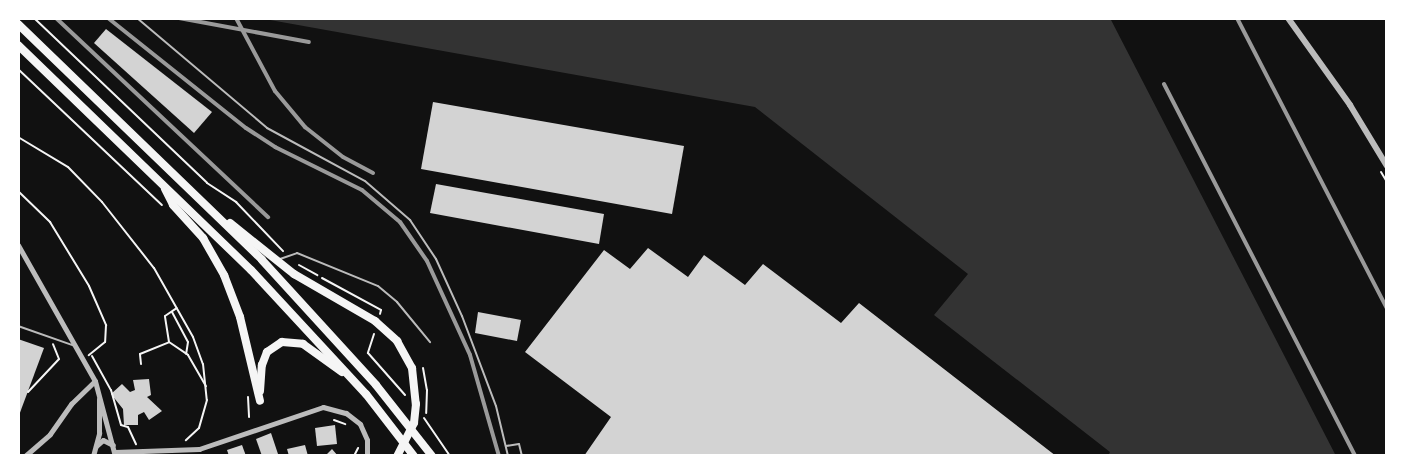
<!DOCTYPE html>
<style>
body{margin:0}
#map{position:relative;width:1405px;height:474px;overflow:hidden;background:#111;font-family:Karla,sans-serif}
div>[style]{position:absolute}
.water>*{inset:0;background:#333}
.building>*{inset:0;background:#d3d3d3}
.path>*{height:2px;margin:-1px;padding:0 1px;transform-origin:1px;border-radius:1px;background:#f5f5f5}
.service>*{height:2px;margin:-1px;padding:0 1px;transform-origin:1px;border-radius:1px;background:#bcbcbc}
.minor>*{height:5px;margin:-2.5px;padding:0 2.5px;transform-origin:2.5px;border-radius:2.5px;background:#bcbcbc}
.tertiary>*{height:6px;margin:-3px;padding:0 3px;transform-origin:3px;border-radius:3px;background:#bcbcbc}
.primary>*{height:8px;margin:-4px;padding:0 4px;transform-origin:4px;border-radius:4px;background:#f5f5f5}
.rail>*{height:4px;margin:-2px;padding:0 2px;transform-origin:2px;border-radius:2px;background:#9a9a9a}
span{translate:-50% -50%;white-space:nowrap;text-align:center;line-height:1.15;-webkit-text-stroke:6px #fff;paint-order:stroke}
.frame{position:absolute;inset:0;border:20px solid #fff;pointer-events:none}
</style>
<div id="map">
<div class="water">
<div style="clip-path:polygon(259px 18px,1110px 18px,1336px 456px,1108px 456px,1110px 452px,934px 315px,968px 274px,755px 107px)"></div>
</div>
<div class="building">
<div style="clip-path:polygon(106px 29px,212px 112px,194px 133px,94px 43px)"></div>
<div style="clip-path:polygon(433px 102px,684px 146px,672px 214px,421px 169px)"></div>
<div style="clip-path:polygon(436px 184px,604px 214px,599px 244px,430px 213px)"></div>
<div style="clip-path:polygon(648px 248px,688px 277px,704px 255px,745px 285px,763px 264px,841px 323px,859px 303px,1056px 456px,584px 456px,611px 417px,525px 352px,604px 250px,630px 269px)"></div>
<div style="clip-path:polygon(478px 312px,521px 320px,517px 341px,475px 333px)"></div>
<div style="clip-path:polygon(18px 339px,44px 348px,18px 418px)"></div>
<div style="clip-path:polygon(149px 379px,151px 395px,147px 397px,162px 411px,149px 420px,144px 412px,138px 415px,138px 425px,124px 425px,123px 409px,111px 394px,122px 384px,130px 392px,135px 390px,133px 380px)"></div>
<div style="clip-path:polygon(335px 425px,337px 444px,317px 446px,315px 428px)"></div>
<div style="clip-path:polygon(271px 433px,278px 454px,262px 456px,256px 439px)"></div>
<div style="clip-path:polygon(242px 445px,246px 456px,229px 456px,227px 450px)"></div>
<div style="clip-path:polygon(305px 445px,308px 456px,289px 456px,287px 449px)"></div>
<div style="clip-path:polygon(332px 449px,338px 456px,322px 456px,326px 455px)"></div>
</div>
<div class="path">
<div style="left:34px;top:18px;width:239px;rotate:43.6deg"></div>
<div style="left:207px;top:183px;width:35px;rotate:33deg"></div>
<div style="left:236px;top:202px;width:68px;rotate:46.2deg"></div>
<div style="left:18px;top:69px;width:198px;rotate:43.4deg"></div>
<div style="left:18px;top:137px;width:58px;rotate:31deg"></div>
<div style="left:68px;top:167px;width:49px;rotate:45.8deg"></div>
<div style="left:102px;top:202px;width:84px;rotate:51.8deg"></div>
<div style="left:154px;top:268px;width:79px;rotate:60.5deg"></div>
<div style="left:193px;top:337px;width:29px;rotate:70deg"></div>
<div style="left:203px;top:364px;width:36px;rotate:84deg"></div>
<div style="left:207px;top:400px;width:29px;rotate:106deg"></div>
<div style="left:199px;top:428px;width:18px;rotate:137deg"></div>
<div style="left:1381px;top:172px;width:12px;rotate:59deg"></div>
<div style="left:18px;top:191px;width:45px;rotate:44.1deg"></div>
<div style="left:50px;top:222px;width:75px;rotate:58.6deg"></div>
<div style="left:89px;top:286px;width:43px;rotate:66.4deg"></div>
<div style="left:106px;top:325px;width:17px;rotate:93deg"></div>
<div style="left:105px;top:342px;width:21px;rotate:141deg"></div>
<div style="left:299px;top:265px;width:21px;rotate:29deg"></div>
<div style="left:322px;top:278px;width:67px;rotate:28.5deg"></div>
<div style="left:381px;top:310px;width:4px;rotate:104deg"></div>
<div style="left:172px;top:312px;width:34px;rotate:62deg"></div>
<div style="left:188px;top:342px;width:12px;rotate:99deg"></div>
<div style="left:374px;top:334px;width:20px;rotate:108deg"></div>
<div style="left:368px;top:353px;width:56px;rotate:48.6deg"></div>
<div style="left:169px;top:342px;width:26px;rotate:-99deg"></div>
<div style="left:165px;top:316px;width:14px;rotate:-34deg"></div>
<div style="left:92px;top:356px;width:39px;rotate:61deg"></div>
<div style="left:111px;top:390px;width:36px;rotate:74deg"></div>
<div style="left:121px;top:425px;width:7px;rotate:16deg"></div>
<div style="left:128px;top:427px;width:19px;rotate:65deg"></div>
<div style="left:141px;top:364px;width:10px;rotate:-96deg"></div>
<div style="left:140px;top:354px;width:31px;rotate:-22deg"></div>
<div style="left:169px;top:342px;width:23px;rotate:34deg"></div>
<div style="left:188px;top:355px;width:36px;rotate:60deg"></div>
<div style="left:423px;top:368px;width:22px;rotate:80deg"></div>
<div style="left:427px;top:390px;width:23px;rotate:92deg"></div>
<div style="left:28px;top:392px;width:45px;rotate:-46.8deg"></div>
<div style="left:59px;top:359px;width:16px;rotate:-112deg"></div>
<div style="left:248px;top:397px;width:20px;rotate:87deg"></div>
<div style="left:424px;top:418px;width:46px;rotate:55.6deg"></div>
<div style="left:334px;top:420px;width:12px;rotate:20deg"></div>
<div style="left:354px;top:456px;width:9px;rotate:-63deg"></div>
</div>
<div class="service">
<div style="left:137px;top:18px;width:170px;rotate:40.2deg"></div>
<div style="left:267px;top:128px;width:111px;rotate:28.4deg"></div>
<div style="left:365px;top:181px;width:60px;rotate:40.9deg"></div>
<div style="left:410px;top:220px;width:47px;rotate:56.3deg"></div>
<div style="left:436px;top:259px;width:63px;rotate:65.5deg"></div>
<div style="left:462px;top:316px;width:96px;rotate:69.3deg"></div>
<div style="left:496px;top:406px;width:51px;rotate:76.5deg"></div>
<div style="left:280px;top:259px;width:18px;rotate:-19deg"></div>
<div style="left:297px;top:253px;width:87px;rotate:22.2deg"></div>
<div style="left:378px;top:286px;width:25px;rotate:40deg"></div>
<div style="left:397px;top:302px;width:52px;rotate:50.5deg"></div>
<div style="left:18px;top:326px;width:60px;rotate:19.3deg"></div>
<div style="left:506px;top:446px;width:13px;rotate:-9deg"></div>
<div style="left:519px;top:444px;width:12px;rotate:76deg"></div>
</div>
<div class="minor">
<div style="left:18px;top:245px;width:156px;rotate:60.5deg"></div>
<div style="left:95px;top:381px;width:78px;rotate:75.1deg"></div>
<div style="left:96px;top:446px;width:9px;rotate:-41deg"></div>
<div style="left:103px;top:440px;width:11px;rotate:27deg"></div>
<div style="left:115px;top:452px;width:84px;rotate:-2deg"></div>
<div style="left:199px;top:449px;width:131px;rotate:-18.7deg"></div>
<div style="left:323px;top:407px;width:24px;rotate:15deg"></div>
<div style="left:346px;top:413px;width:18px;rotate:38deg"></div>
<div style="left:360px;top:424px;width:17px;rotate:66deg"></div>
<div style="left:367px;top:440px;width:16px;rotate:90deg"></div>
<div style="left:25px;top:456px;width:33px;rotate:-41deg"></div>
<div style="left:50px;top:434px;width:37px;rotate:-55deg"></div>
<div style="left:71px;top:404px;width:33px;rotate:-44deg"></div>
<div style="left:93px;top:456px;width:24px;rotate:-75deg"></div>
<div style="left:99px;top:433px;width:34px;rotate:-90deg"></div>
</div>
<div class="tertiary">
<div style="left:1288px;top:18px;width:107px;rotate:54.5deg"></div>
<div style="left:1350px;top:105px;width:71px;rotate:58.8deg"></div>
</div>
<div class="primary">
<div style="left:18px;top:24px;width:339px;rotate:44deg"></div>
<div style="left:262px;top:260px;width:169px;rotate:47.6deg"></div>
<div style="left:376px;top:385px;width:90px;rotate:51.7deg"></div>
<div style="left:18px;top:45px;width:324px;rotate:44deg"></div>
<div style="left:251px;top:270px;width:169px;rotate:47.2deg"></div>
<div style="left:366px;top:394px;width:78px;rotate:52.3deg"></div>
<div style="left:165px;top:189px;width:18px;rotate:63deg"></div>
<div style="left:173px;top:205px;width:45px;rotate:47.7deg"></div>
<div style="left:203px;top:238px;width:43px;rotate:60.4deg"></div>
<div style="left:224px;top:275px;width:45px;rotate:69.1deg"></div>
<div style="left:240px;top:317px;width:86px;rotate:76.6deg"></div>
<div style="left:230px;top:223px;width:82px;rotate:38.6deg"></div>
<div style="left:294px;top:274px;width:94px;rotate:30.1deg"></div>
<div style="left:375px;top:321px;width:30px;rotate:42deg"></div>
<div style="left:397px;top:341px;width:31px;rotate:61deg"></div>
<div style="left:412px;top:368px;width:36px;rotate:84deg"></div>
<div style="left:416px;top:404px;width:19px;rotate:96deg"></div>
<div style="left:414px;top:423px;width:37px;rotate:117deg"></div>
<div style="left:260px;top:391px;width:26px;rotate:-86deg"></div>
<div style="left:262px;top:365px;width:14px;rotate:-69deg"></div>
<div style="left:267px;top:352px;width:18px;rotate:-34deg"></div>
<div style="left:282px;top:342px;width:21px;rotate:5deg"></div>
<div style="left:303px;top:344px;width:48px;rotate:35.7deg"></div>
</div>
<div class="rail">
<div style="left:56px;top:18px;width:291px;rotate:43.2deg"></div>
<div style="left:108px;top:18px;width:176px;rotate:38.6deg"></div>
<div style="left:246px;top:128px;width:35px;rotate:33deg"></div>
<div style="left:275px;top:147px;width:97px;rotate:26.3deg"></div>
<div style="left:362px;top:190px;width:50px;rotate:40.1deg"></div>
<div style="left:400px;top:222px;width:47px;rotate:55.3deg"></div>
<div style="left:427px;top:261px;width:103px;rotate:65.4deg"></div>
<div style="left:470px;top:355px;width:105px;rotate:74deg"></div>
<div style="left:179px;top:18px;width:132px;rotate:10.5deg"></div>
<div style="left:236px;top:18px;width:83px;rotate:61.9deg"></div>
<div style="left:275px;top:91px;width:47px;rotate:50.2deg"></div>
<div style="left:305px;top:127px;width:48px;rotate:38.3deg"></div>
<div style="left:343px;top:157px;width:34px;rotate:28deg"></div>
<div style="left:1237px;top:18px;width:326px;rotate:62.7deg"></div>
<div style="left:1164px;top:84px;width:418px;rotate:62.8deg"></div>
</div>
<div class="frame"></div>
</div>
